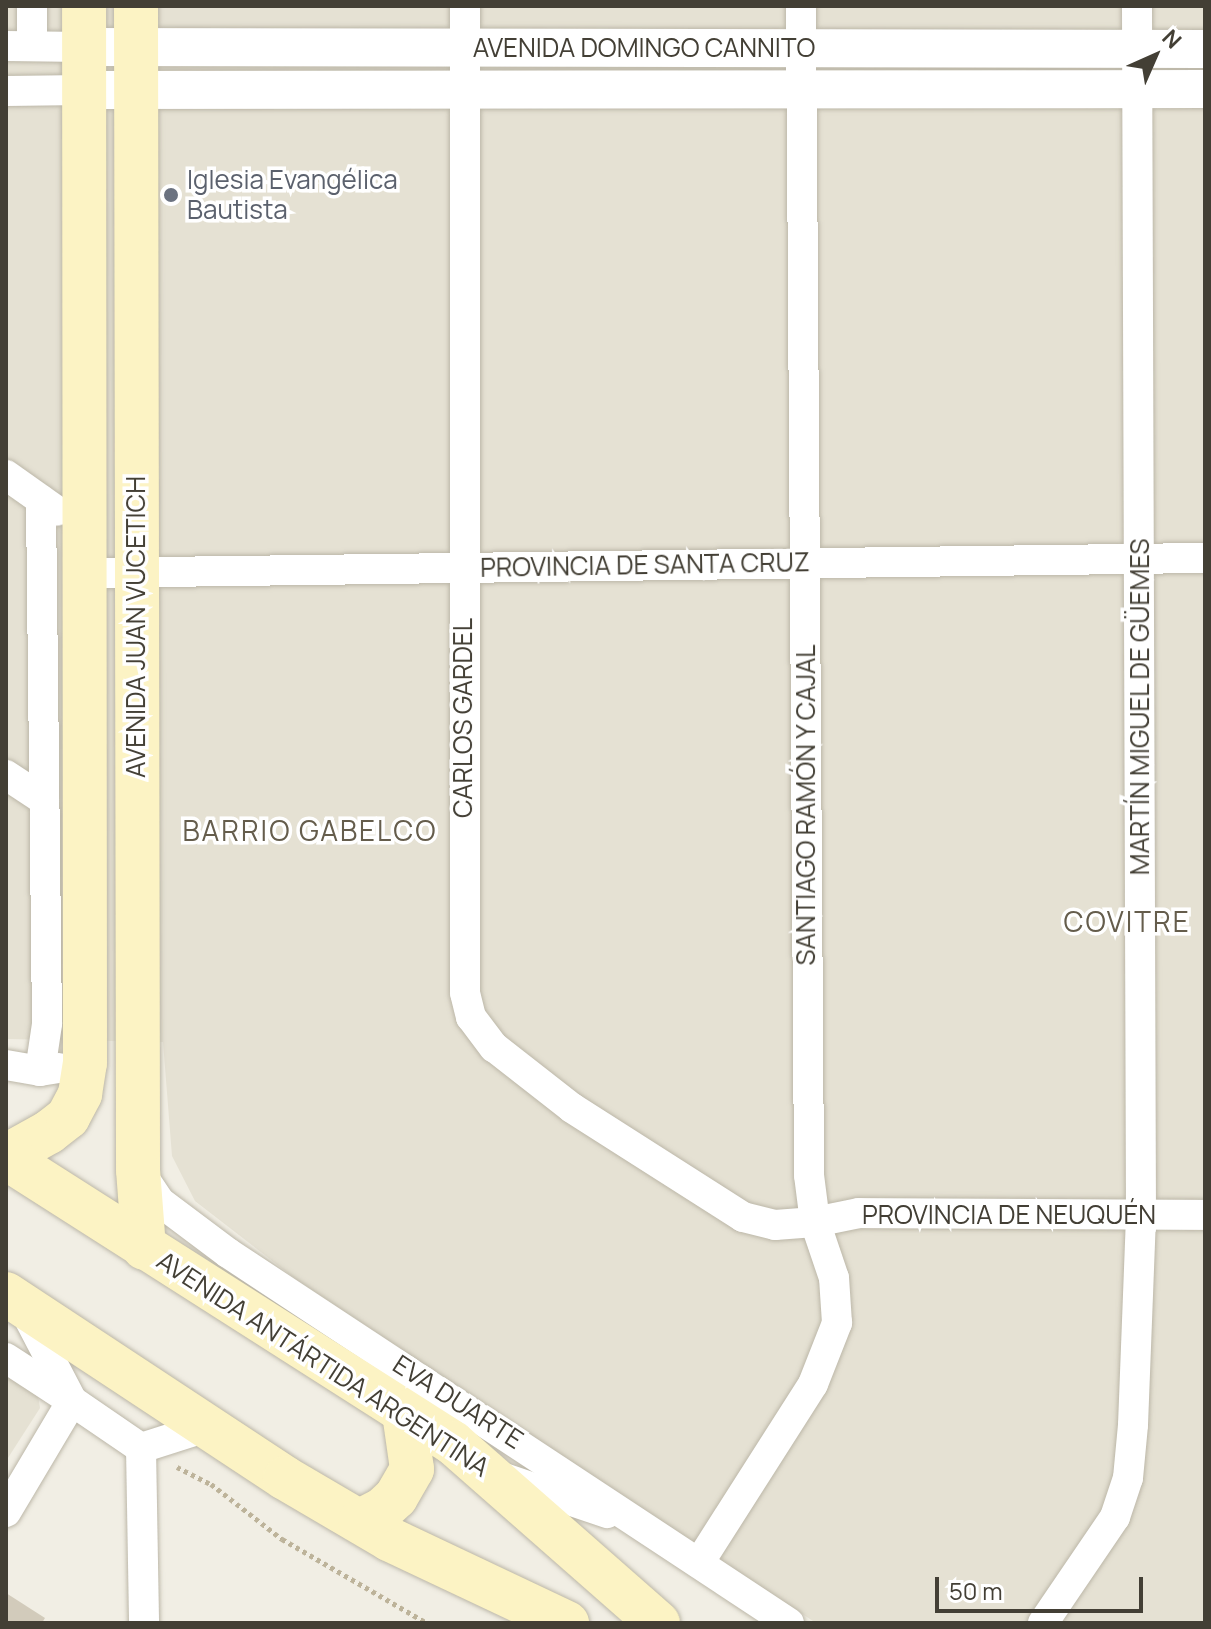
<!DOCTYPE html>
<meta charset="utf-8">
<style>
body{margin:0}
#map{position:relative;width:1211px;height:1629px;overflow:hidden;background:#f1eee4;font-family:Manrope,sans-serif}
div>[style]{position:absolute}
.residential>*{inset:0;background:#e5e1d3}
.building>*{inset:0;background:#d2cbbb}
.path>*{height:5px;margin-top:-2.5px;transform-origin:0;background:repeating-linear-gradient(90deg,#bdb39a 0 4px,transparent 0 8px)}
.roads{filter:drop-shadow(0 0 2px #bcb7a8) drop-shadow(0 0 2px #bcb7a8)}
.minor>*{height:30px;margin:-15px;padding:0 15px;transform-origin:15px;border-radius:15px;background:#fff}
.tertiary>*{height:38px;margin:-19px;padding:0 19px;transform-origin:19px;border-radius:19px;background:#fff}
.secondary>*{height:44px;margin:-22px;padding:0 22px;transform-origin:22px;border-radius:22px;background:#fcf3c4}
.dots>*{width:22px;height:22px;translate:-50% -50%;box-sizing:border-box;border:4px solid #fff;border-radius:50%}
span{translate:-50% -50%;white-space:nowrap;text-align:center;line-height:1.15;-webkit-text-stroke:7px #fff;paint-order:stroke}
.street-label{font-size:26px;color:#433f35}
.worship-label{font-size:26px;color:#5b616d}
.left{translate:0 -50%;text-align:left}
.neighbourhood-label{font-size:28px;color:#655d4c;letter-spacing:2px}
.frame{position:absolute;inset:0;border:8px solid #433f35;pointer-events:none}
.north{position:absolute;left:1115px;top:16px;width:80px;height:80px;-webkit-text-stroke:6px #fff;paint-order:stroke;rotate:45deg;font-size:22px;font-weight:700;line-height:32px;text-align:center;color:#433f35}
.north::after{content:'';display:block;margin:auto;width:28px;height:36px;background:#433f35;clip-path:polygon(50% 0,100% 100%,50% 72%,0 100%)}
.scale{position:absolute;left:935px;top:1577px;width:208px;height:36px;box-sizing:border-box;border:4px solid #433f35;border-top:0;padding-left:10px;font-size:24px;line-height:28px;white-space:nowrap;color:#433f35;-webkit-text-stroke:6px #fff;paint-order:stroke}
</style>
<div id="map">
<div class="residential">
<div style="clip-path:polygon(6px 6px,1205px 6px,1205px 1623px,816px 1623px,297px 1280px,195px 1201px,172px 1156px,163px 1042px,6px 1039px)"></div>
<div style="clip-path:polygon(6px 1354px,34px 1373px,40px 1408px,6px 1461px)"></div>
</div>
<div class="building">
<div style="clip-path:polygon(6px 1593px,45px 1618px,42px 1623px,6px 1623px)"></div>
</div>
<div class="path">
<div style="left:177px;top:1467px;width:38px;rotate:27deg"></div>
<div style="left:211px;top:1484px;width:90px;rotate:37.8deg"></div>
<div style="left:282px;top:1539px;width:168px;rotate:30.1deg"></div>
</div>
<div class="roads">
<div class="minor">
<div style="left:465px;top:6px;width:987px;rotate:90deg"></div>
<div style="left:465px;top:993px;width:25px;rotate:76deg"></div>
<div style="left:471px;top:1017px;width:38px;rotate:53deg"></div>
<div style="left:494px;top:1047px;width:99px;rotate:38deg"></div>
<div style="left:572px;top:1108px;width:203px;rotate:32.5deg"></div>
<div style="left:743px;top:1217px;width:33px;rotate:14deg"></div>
<div style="left:775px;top:1225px;width:40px;rotate:-4.3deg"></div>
<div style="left:815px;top:1222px;width:45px;rotate:-11.6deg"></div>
<div style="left:859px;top:1213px;width:346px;rotate:0.3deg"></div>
<div style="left:6px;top:46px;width:78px;rotate:0.7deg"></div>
<div style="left:32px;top:46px;width:40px;rotate:-90deg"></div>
<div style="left:6px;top:91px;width:78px;rotate:-0.7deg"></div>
<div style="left:6px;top:475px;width:62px;rotate:35.2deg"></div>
<div style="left:85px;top:573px;width:1120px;rotate:-0.77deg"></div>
<div style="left:6px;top:775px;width:45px;rotate:33.3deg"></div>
<div style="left:6px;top:1065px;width:35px;rotate:10deg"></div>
<div style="left:40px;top:1071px;width:19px;rotate:-9deg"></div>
<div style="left:40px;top:1071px;width:48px;rotate:-81.5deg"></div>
<div style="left:47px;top:1024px;width:524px;rotate:-90.66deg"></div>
<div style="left:139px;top:1171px;width:37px;rotate:56deg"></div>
<div style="left:160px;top:1202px;width:85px;rotate:36.9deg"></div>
<div style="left:228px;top:1253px;width:672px;rotate:33.41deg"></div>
<div style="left:24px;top:1309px;width:104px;rotate:62.4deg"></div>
<div style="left:72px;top:1401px;width:83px;rotate:34.3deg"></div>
<div style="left:141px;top:1448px;width:69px;rotate:-17.7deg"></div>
<div style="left:6px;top:1358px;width:79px;rotate:33.1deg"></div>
<div style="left:72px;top:1401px;width:129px;rotate:120.7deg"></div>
<div style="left:141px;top:1448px;width:175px;rotate:89deg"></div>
<div style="left:504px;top:1478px;width:109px;rotate:18.8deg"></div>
<div style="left:699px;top:1563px;width:212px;rotate:-57.5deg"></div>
<div style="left:813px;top:1384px;width:66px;rotate:-68.5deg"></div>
<div style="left:837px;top:1323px;width:45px;rotate:-93.8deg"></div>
<div style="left:834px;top:1278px;width:59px;rotate:-108.7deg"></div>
<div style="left:815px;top:1222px;width:47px;rotate:-97.3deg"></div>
<div style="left:809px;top:1175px;width:1169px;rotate:-90.39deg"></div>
<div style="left:1043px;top:1623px;width:128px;rotate:-55.8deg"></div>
<div style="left:1115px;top:1517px;width:41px;rotate:-71.6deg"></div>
<div style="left:1128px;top:1478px;width:53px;rotate:-84.6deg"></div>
<div style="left:1133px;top:1425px;width:209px;rotate:-87.8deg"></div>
<div style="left:1141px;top:1216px;width:1210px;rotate:-90.19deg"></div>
</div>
<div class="tertiary">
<div style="left:84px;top:47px;width:1121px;rotate:0.1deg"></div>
<div style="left:84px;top:90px;width:1121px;rotate:-0.05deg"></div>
</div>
<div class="secondary">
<div style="left:136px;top:6px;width:1164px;rotate:89.9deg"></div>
<div style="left:138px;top:1170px;width:78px;rotate:85.6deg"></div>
<div style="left:6px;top:1156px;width:49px;rotate:-29.2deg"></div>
<div style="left:49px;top:1132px;width:24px;rotate:-38deg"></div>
<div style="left:68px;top:1117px;width:26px;rotate:-62deg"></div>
<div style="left:80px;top:1094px;width:31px;rotate:-81deg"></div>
<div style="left:85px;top:1063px;width:1057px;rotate:-90.05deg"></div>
<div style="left:6px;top:1158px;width:530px;rotate:32.52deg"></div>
<div style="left:453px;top:1443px;width:273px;rotate:41.3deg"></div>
<div style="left:6px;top:1294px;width:334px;rotate:33.4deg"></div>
<div style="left:285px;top:1478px;width:121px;rotate:30.4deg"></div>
<div style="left:389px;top:1539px;width:197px;rotate:25.3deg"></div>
<div style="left:360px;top:1521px;width:25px;rotate:-27deg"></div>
<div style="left:382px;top:1510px;width:19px;rotate:-43deg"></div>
<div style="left:396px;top:1497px;width:32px;rotate:-60deg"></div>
<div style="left:412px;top:1469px;width:57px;rotate:-98.1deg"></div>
</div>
</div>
<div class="dots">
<div style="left:171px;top:195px;background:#6b7280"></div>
</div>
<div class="street-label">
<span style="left:644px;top:48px">AVENIDA DOMINGO CANNITO</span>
<span style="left:645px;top:565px;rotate:-1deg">PROVINCIA DE SANTA CRUZ</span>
<span style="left:136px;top:627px;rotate:-90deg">AVENIDA JUAN VUCETICH</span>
<span style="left:1140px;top:707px;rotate:-90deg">MARTÍN MIGUEL DE GÜEMES</span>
<span style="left:463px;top:718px;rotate:-90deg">CARLOS GARDEL</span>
<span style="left:806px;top:805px;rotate:-90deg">SANTIAGO RAMÓN Y CAJAL</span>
<span style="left:1009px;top:1215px">PROVINCIA DE NEUQUÉN</span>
<span style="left:323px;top:1364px;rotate:33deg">AVENIDA ANTÁRTIDA ARGENTINA</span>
<span style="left:458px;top:1402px;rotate:33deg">EVA DUARTE</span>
</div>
<div class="worship-label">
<span class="left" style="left:187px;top:195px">Iglesia Evangélica<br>Bautista</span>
</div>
<div class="neighbourhood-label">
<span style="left:310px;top:830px">BARRIO GABELCO</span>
<span style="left:1127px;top:921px">COVITRE</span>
</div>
<div class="frame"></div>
<div class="north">N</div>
<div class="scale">50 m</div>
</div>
